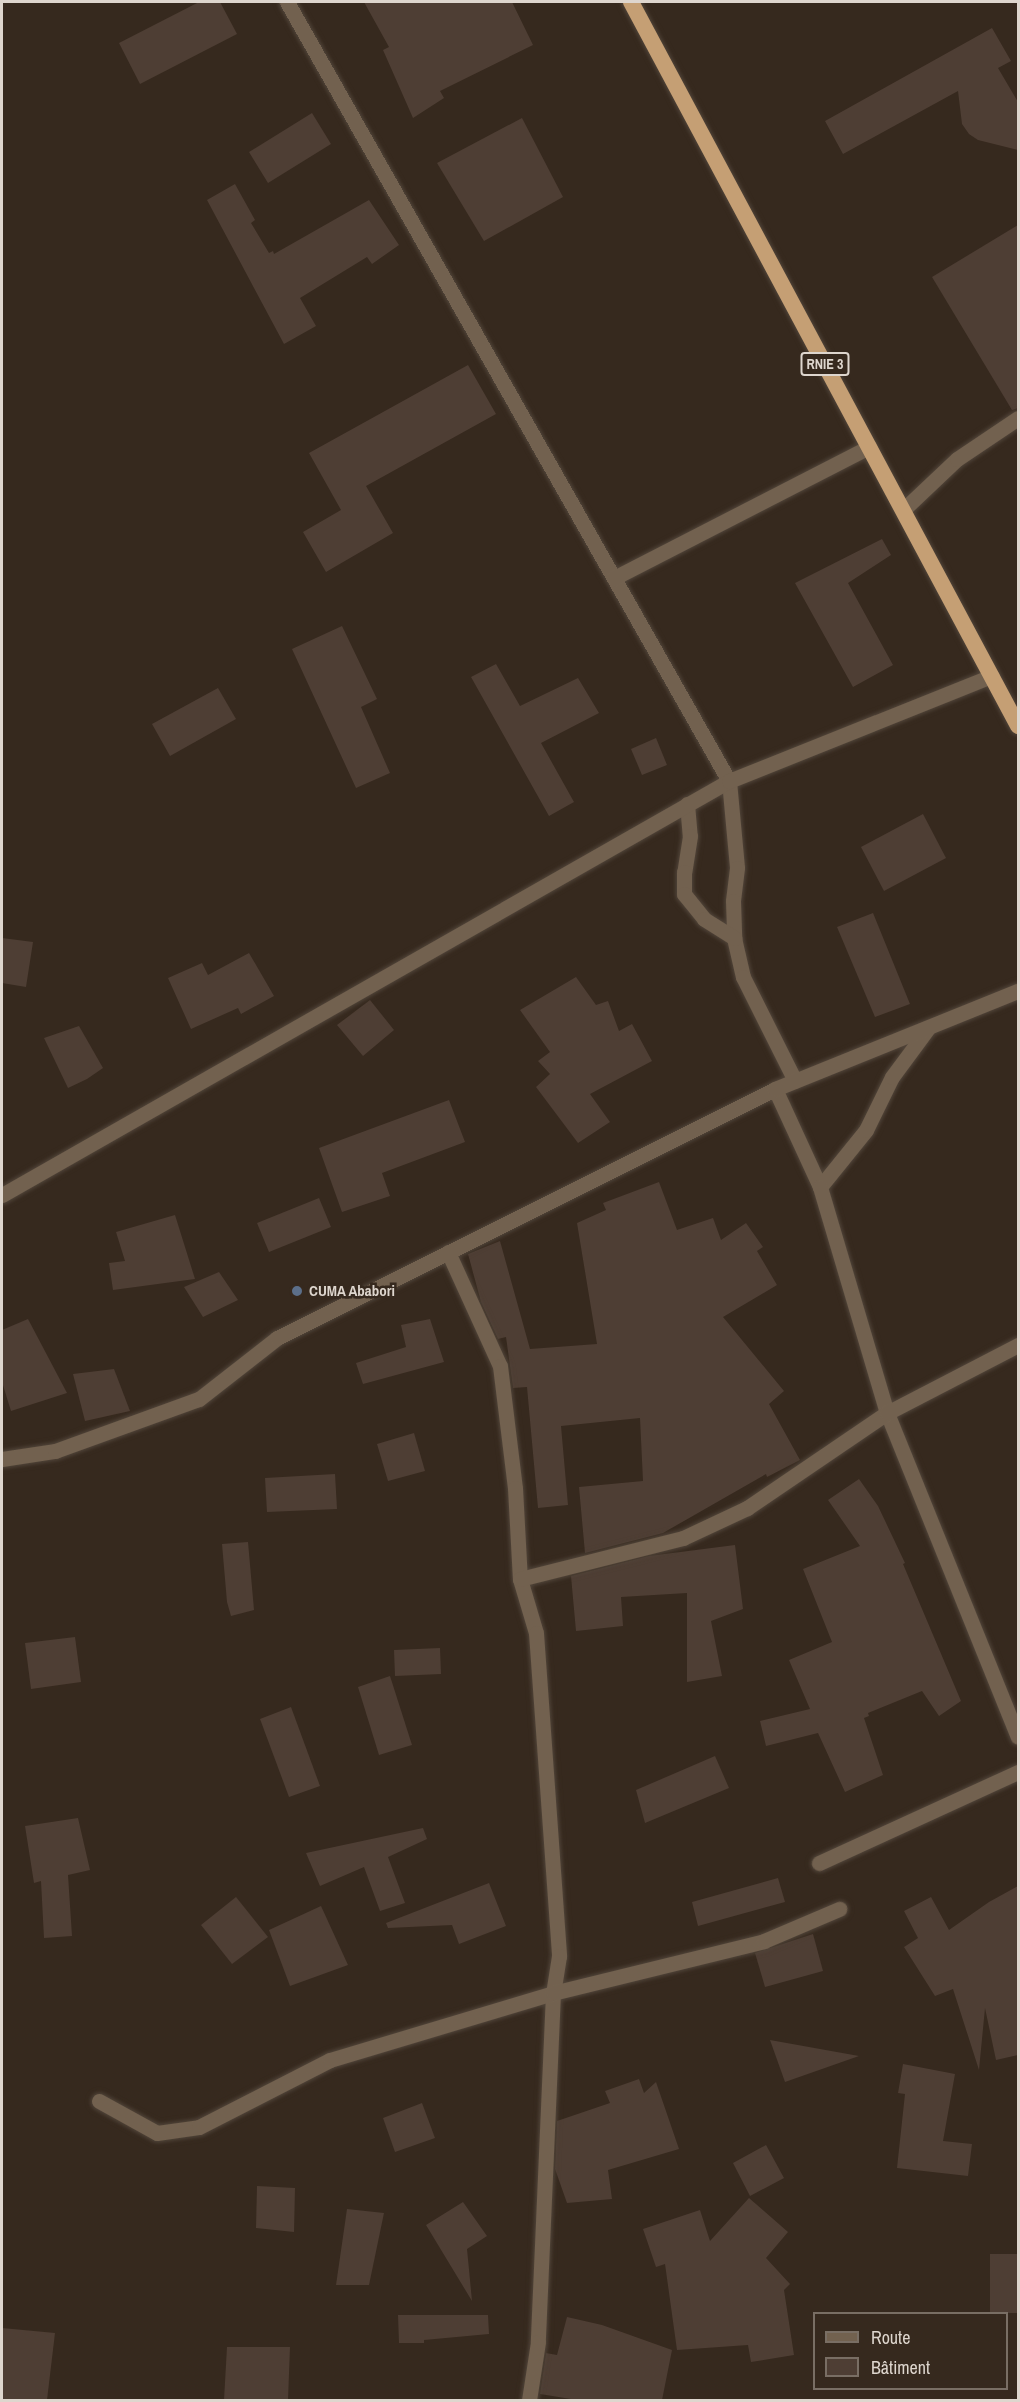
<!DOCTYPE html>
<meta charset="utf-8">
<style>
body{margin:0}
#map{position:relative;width:1020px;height:2402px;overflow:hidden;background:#36291e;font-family:"Archivo Narrow",sans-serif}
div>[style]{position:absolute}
.building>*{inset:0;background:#4e3e34}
.roads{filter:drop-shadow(0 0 2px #51453a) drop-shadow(0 0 2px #51453a)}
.minor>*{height:15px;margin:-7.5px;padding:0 7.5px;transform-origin:7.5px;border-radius:7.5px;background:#72614f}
.trunk>*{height:16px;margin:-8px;padding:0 8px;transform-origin:8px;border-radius:8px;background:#c59f74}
.dots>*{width:16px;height:16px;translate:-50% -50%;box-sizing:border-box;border:3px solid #36291e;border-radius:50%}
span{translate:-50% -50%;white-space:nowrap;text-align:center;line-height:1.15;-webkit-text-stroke:5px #36291e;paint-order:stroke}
.shield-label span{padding:2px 4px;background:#36291e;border:2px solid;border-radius:4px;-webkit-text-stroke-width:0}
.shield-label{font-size:14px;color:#ded6ce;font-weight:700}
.poi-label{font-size:15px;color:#ded6ce;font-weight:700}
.left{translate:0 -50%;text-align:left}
.frame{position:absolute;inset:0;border:3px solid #ded6ce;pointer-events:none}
.legend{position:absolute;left:813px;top:2312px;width:195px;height:78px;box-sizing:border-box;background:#36291e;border:2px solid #796e64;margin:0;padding:8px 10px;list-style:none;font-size:18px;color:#ded6ce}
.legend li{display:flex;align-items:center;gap:12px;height:30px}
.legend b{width:30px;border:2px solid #796e64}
</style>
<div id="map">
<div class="building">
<div style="clip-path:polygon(199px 2px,220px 2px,237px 34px,140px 84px,119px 43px)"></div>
<div style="clip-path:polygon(364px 2px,512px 2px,533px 45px,440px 91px,444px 98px,413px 118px,383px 50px,389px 47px)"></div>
<div style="clip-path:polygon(992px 28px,1011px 61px,998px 68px,1018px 102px,1018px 150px,978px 140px,969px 134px,962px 124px,958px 91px,843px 154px,825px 121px)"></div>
<div style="clip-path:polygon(312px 113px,331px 144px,268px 183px,249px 152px)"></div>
<div style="clip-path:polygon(522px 118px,563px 197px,484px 241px,437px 163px)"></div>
<div style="clip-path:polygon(235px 184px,255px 220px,251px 223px,269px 253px,273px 251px,274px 254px,369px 200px,399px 245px,372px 264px,367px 257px,300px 298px,316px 326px,284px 344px,207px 200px)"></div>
<div style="clip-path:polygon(1018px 225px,1018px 408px,1012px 410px,932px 277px)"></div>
<div style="clip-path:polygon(468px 365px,496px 414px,366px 486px,393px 533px,326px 572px,303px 532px,341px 510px,309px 453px)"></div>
<div style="clip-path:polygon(882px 539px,891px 555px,848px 583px,893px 665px,853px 687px,795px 583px)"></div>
<div style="clip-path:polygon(342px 626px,377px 699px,361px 707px,390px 773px,356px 788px,292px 649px)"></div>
<div style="clip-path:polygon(496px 664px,520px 706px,578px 678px,599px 713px,541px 743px,574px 802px,549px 816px,471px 677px)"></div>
<div style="clip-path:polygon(218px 688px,236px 719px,170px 756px,152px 724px)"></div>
<div style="clip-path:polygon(656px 738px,667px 765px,642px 775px,631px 749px)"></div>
<div style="clip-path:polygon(923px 814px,946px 858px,884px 891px,861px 847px)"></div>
<div style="clip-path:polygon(873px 913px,910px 1004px,875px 1017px,837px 927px)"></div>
<div style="clip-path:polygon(2px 938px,33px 942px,26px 987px,2px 983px)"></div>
<div style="clip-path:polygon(249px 953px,274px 996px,241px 1014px,238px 1008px,191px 1029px,168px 978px,202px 963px,208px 975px)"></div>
<div style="clip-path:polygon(576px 977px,596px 1005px,608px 1001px,619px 1031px,632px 1024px,652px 1061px,590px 1094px,610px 1122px,578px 1143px,536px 1087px,550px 1074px,538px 1061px,550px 1052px,520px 1010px)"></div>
<div style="clip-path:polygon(370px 1000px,394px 1030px,363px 1056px,337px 1025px)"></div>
<div style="clip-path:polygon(79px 1026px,103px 1068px,87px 1079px,68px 1088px,44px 1038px)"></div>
<div style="clip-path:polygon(449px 1100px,465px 1142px,382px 1173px,390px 1196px,342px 1212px,319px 1148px)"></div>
<div style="clip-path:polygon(659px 1182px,677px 1230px,713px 1218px,721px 1240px,746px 1223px,763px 1247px,757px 1251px,777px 1285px,723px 1317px,784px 1391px,769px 1404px,800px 1460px,767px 1477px,766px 1474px,663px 1533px,585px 1553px,579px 1487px,643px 1481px,640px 1418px,561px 1426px,568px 1505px,538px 1508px,527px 1387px,513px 1388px,506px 1337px,498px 1339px,481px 1302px,468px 1254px,500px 1241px,530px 1349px,597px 1344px,577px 1223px,606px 1210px,603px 1203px)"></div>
<div style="clip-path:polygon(319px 1198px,331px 1227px,269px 1252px,257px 1223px)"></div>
<div style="clip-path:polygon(175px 1215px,195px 1279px,113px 1290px,109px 1263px,125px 1261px,116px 1232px)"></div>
<div style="clip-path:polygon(219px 1272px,238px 1300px,203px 1317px,184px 1287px)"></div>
<div style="clip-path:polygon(28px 1319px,67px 1393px,11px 1411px,2px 1382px,2px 1330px)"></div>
<div style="clip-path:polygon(430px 1319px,444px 1362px,363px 1384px,356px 1363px,406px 1347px,401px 1325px)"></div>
<div style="clip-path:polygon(114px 1369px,130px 1411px,85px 1421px,73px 1374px)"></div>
<div style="clip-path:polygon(414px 1433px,425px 1471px,388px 1481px,377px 1444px)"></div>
<div style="clip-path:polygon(335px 1474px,337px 1509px,267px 1512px,265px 1478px)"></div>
<div style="clip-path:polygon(859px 1479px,878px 1506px,905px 1563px,903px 1564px,961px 1701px,939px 1716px,922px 1691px,868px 1713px,869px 1716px,864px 1718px,883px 1775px,845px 1792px,818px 1733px,766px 1746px,760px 1721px,810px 1709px,789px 1660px,832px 1642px,803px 1569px,860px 1546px,828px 1500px)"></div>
<div style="clip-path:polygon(248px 1542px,254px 1610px,231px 1616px,227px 1602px,222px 1544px)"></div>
<div style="clip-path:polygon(735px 1545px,743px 1609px,711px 1621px,722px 1676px,687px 1682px,687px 1593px,621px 1597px,623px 1626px,576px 1631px,571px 1576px,649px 1556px)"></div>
<div style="clip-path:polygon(75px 1637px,81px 1682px,31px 1689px,25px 1643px)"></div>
<div style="clip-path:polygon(440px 1648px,441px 1674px,395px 1676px,394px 1650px)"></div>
<div style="clip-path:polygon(390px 1676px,412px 1745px,379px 1755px,358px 1687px)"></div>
<div style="clip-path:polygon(291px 1707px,320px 1786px,289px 1797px,260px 1719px)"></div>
<div style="clip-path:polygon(715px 1756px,729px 1788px,645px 1823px,636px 1790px)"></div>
<div style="clip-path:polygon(78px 1818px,90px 1870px,68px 1875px,72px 1936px,44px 1938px,41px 1881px,34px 1883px,25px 1826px)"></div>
<div style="clip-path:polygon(423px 1828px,427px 1839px,388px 1857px,405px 1903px,380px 1911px,364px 1867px,320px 1886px,306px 1853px)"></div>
<div style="clip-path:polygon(778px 1878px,785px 1902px,698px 1926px,692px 1902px)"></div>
<div style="clip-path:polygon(489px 1883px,506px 1926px,459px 1944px,452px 1925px,388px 1928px,386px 1923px)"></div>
<div style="clip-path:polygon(1018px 1886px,1018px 2055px,996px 2060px,985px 2008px,979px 2070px,953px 1989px,935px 1996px,904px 1947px,918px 1938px,904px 1911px,931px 1897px,949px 1930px,989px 1902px)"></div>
<div style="clip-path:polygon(236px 1897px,268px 1937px,232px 1964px,201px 1925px)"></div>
<div style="clip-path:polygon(321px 1906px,348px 1965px,290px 1986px,269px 1930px)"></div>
<div style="clip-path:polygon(813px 1934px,823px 1971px,765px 1987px,755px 1953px)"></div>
<div style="clip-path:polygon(770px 2040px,859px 2056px,785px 2082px)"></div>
<div style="clip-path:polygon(903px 2064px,955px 2074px,943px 2141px,972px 2144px,968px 2176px,897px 2168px,905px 2094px,898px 2093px)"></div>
<div style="clip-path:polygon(639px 2079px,644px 2093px,656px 2082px,679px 2149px,608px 2170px,612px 2199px,567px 2203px,555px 2169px,557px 2121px,610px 2103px,605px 2091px)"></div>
<div style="clip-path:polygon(422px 2103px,435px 2138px,395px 2152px,383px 2118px)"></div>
<div style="clip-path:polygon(766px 2145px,784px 2178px,750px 2196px,733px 2163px)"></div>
<div style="clip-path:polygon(257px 2186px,295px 2188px,294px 2232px,256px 2228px)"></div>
<div style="clip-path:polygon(749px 2198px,788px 2232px,766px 2258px,790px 2284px,784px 2290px,794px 2355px,751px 2362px,748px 2345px,677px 2350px,665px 2264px,656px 2267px,643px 2229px,700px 2210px,710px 2241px)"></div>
<div style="clip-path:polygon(463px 2202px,487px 2236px,467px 2249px,472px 2301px,426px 2225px)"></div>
<div style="clip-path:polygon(347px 2209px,384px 2213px,369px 2285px,336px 2285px)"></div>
<div style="clip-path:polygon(990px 2254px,1018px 2254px,1018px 2313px,990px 2313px)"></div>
<div style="clip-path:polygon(398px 2315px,488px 2315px,489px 2334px,424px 2340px,424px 2343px,399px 2343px)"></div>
<div style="clip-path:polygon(567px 2317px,602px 2325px,672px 2350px,662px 2400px,577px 2400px,540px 2394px,546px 2353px,557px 2355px)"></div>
<div style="clip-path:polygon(2px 2328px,55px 2333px,47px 2400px,2px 2400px)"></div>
<div style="clip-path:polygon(227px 2347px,290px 2347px,288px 2400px,224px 2400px)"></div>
</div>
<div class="roads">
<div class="minor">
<div style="left:287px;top:2px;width:896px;rotate:60.43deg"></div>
<div style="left:729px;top:781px;width:87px;rotate:84.7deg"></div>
<div style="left:737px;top:868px;width:33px;rotate:97deg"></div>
<div style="left:733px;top:901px;width:37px;rotate:88deg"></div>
<div style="left:734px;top:938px;width:40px;rotate:77deg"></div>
<div style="left:743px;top:977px;width:116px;rotate:63.4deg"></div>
<div style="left:903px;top:510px;width:74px;rotate:-43.4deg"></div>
<div style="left:957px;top:459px;width:73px;rotate:-33.9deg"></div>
<div style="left:614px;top:578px;width:287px;rotate:-27.2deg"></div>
<div style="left:687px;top:804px;width:32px;rotate:85deg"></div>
<div style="left:690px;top:836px;width:36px;rotate:99deg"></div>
<div style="left:684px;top:872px;width:22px;rotate:90deg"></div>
<div style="left:684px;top:894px;width:32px;rotate:51deg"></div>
<div style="left:704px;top:919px;width:36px;rotate:32deg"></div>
<div style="left:775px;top:1089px;width:108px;rotate:65.3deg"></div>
<div style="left:820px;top:1187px;width:73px;rotate:-51.1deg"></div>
<div style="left:866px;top:1130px;width:59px;rotate:-63.9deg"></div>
<div style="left:892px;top:1077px;width:62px;rotate:-53.5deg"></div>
<div style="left:820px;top:1187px;width:236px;rotate:73.5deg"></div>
<div style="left:887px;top:1413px;width:349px;rotate:68deg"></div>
<div style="left:2px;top:1195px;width:837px;rotate:-29.66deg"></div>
<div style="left:729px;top:781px;width:283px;rotate:-21.8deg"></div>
<div style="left:448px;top:1252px;width:125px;rotate:65.5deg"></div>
<div style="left:500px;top:1366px;width:123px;rotate:83deg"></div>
<div style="left:515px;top:1488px;width:91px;rotate:86.9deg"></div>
<div style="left:520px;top:1579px;width:56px;rotate:73.5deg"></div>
<div style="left:536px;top:1633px;width:324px;rotate:85.9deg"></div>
<div style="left:559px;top:1956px;width:37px;rotate:99deg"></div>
<div style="left:553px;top:1993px;width:349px;rotate:92.5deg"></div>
<div style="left:538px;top:2342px;width:59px;rotate:98.8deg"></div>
<div style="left:2px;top:1459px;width:54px;rotate:-8.6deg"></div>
<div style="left:55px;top:1451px;width:153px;rotate:-19.9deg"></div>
<div style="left:199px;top:1399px;width:99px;rotate:-38deg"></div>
<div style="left:277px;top:1338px;width:557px;rotate:-26.57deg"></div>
<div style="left:775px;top:1089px;width:262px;rotate:-22deg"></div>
<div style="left:520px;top:1579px;width:168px;rotate:-14.1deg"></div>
<div style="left:683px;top:1538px;width:71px;rotate:-25.1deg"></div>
<div style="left:747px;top:1508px;width:169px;rotate:-34.2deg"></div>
<div style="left:887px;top:1413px;width:148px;rotate:-27.4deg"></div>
<div style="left:819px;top:1863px;width:219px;rotate:-24.6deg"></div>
<div style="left:99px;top:2101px;width:66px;rotate:28.9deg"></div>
<div style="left:157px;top:2133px;width:42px;rotate:-8.1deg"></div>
<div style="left:199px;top:2127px;width:147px;rotate:-27.1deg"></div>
<div style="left:330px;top:2060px;width:233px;rotate:-16.7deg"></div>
<div style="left:553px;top:1993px;width:217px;rotate:-13.8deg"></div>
<div style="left:764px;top:1941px;width:82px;rotate:-23.1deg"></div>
</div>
<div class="trunk">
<div style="left:631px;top:2px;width:821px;rotate:61.87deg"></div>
</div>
</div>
<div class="dots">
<div style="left:297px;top:1291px;background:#5c6f8a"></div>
</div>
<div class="shield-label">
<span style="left:825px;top:364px">RNIE 3</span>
</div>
<div class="poi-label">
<span class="left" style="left:309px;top:1291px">CUMA Ababori</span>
</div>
<div class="frame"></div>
<ul class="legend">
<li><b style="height:8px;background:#72614f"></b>Route</li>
<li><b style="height:16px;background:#4e3e34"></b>Bâtiment</li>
</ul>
</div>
